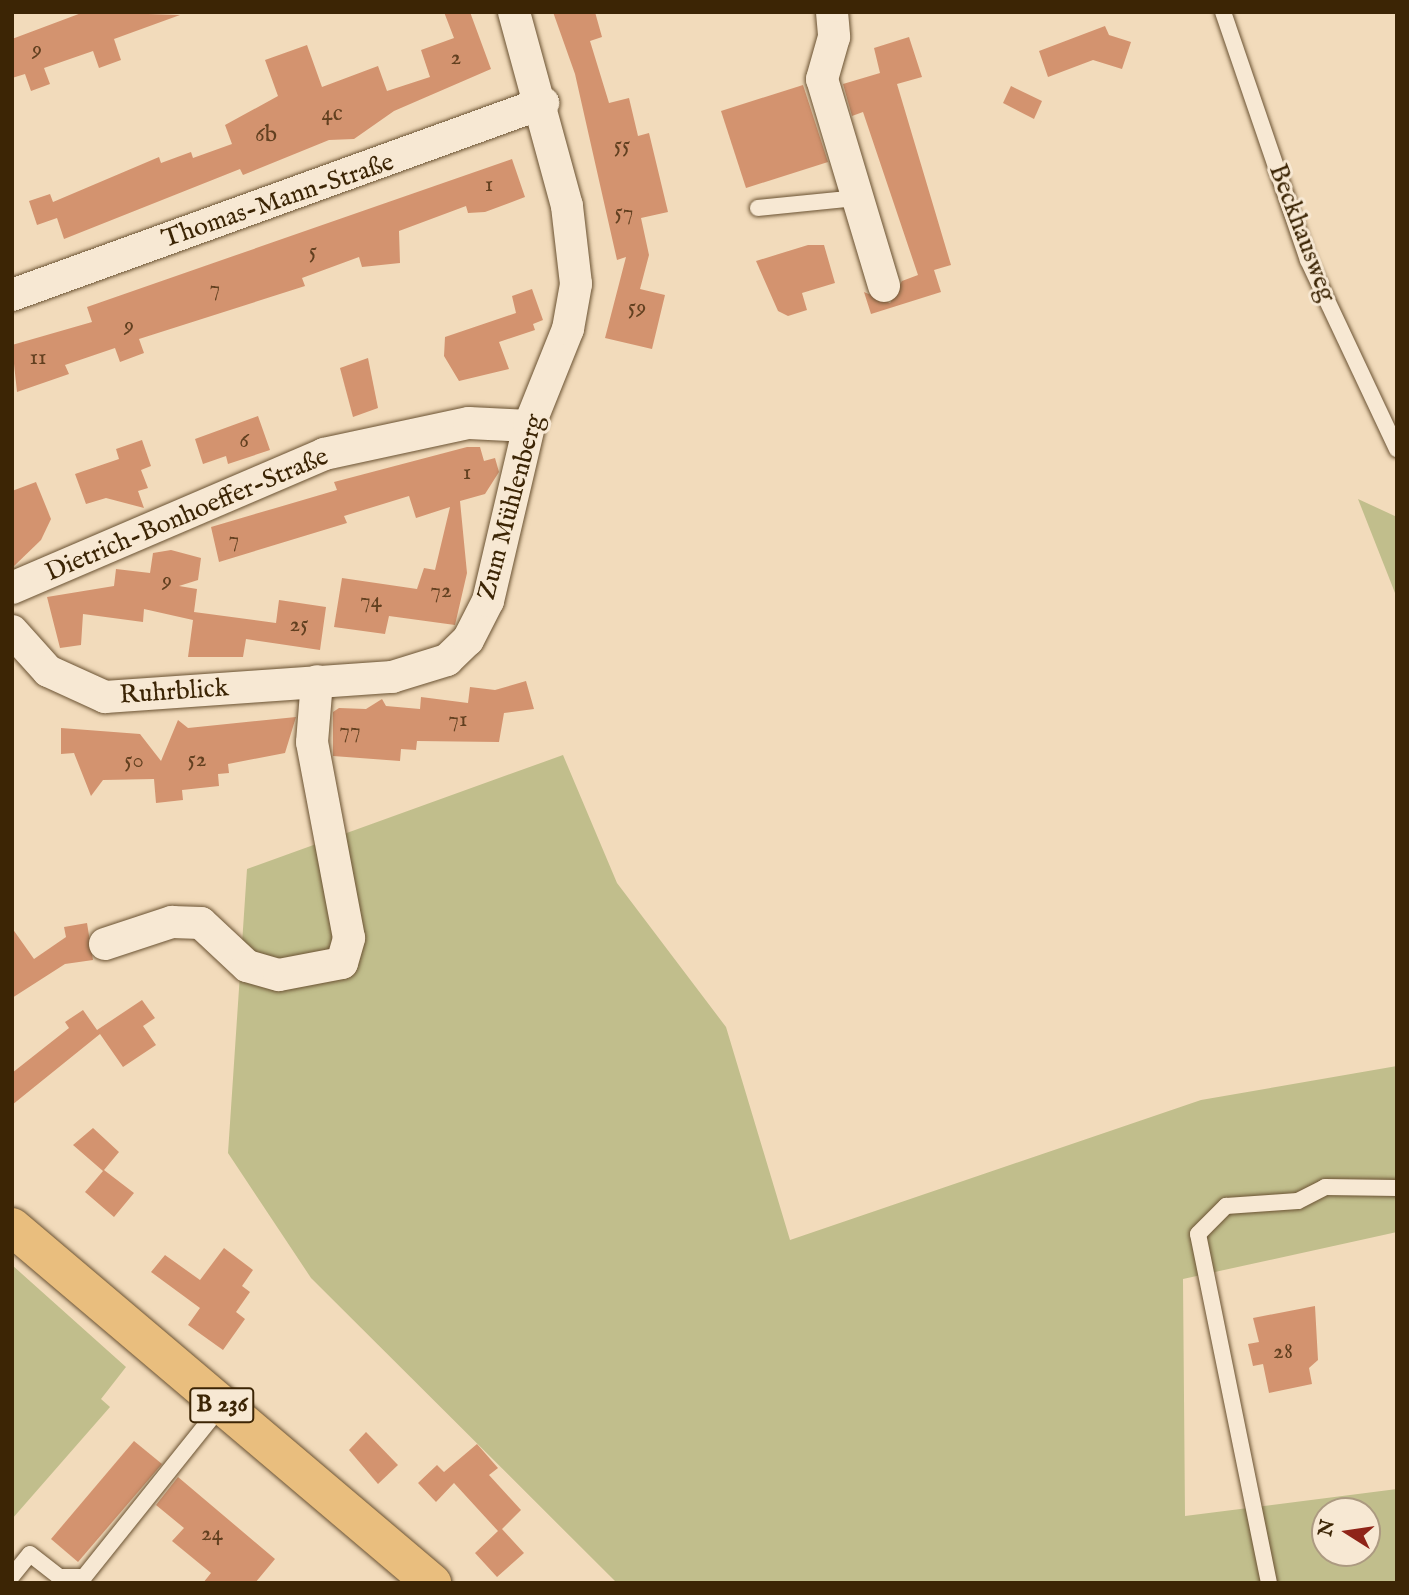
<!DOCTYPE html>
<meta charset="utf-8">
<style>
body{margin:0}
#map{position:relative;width:1409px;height:1595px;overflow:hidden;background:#f2dbbb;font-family:"IM FELL English",serif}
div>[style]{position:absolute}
.green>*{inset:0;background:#c1be8c}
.building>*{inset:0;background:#d3936f}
.roads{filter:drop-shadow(0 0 2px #6a5232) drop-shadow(0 0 2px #6a5232)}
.service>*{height:16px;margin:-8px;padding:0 8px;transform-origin:8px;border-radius:8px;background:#f7e8d3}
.minor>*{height:32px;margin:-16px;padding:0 16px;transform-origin:16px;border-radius:16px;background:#f7e8d3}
.primary>*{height:38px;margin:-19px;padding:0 19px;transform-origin:19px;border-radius:19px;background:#e9be7e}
span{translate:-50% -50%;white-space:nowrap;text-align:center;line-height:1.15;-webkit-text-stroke:6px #f7e8d3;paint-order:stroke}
.number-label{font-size:23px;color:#624020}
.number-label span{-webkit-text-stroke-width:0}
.shield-label span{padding:2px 5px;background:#f7e8d3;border:2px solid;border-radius:5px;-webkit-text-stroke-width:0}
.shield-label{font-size:24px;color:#3c2505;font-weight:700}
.street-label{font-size:26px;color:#3c2505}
.frame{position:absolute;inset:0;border:14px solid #3c2505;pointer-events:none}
.north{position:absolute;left:1311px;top:1497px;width:70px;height:70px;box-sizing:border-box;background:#f7e8d3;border:2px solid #ac9a81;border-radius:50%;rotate:282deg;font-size:19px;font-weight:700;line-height:28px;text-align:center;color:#3c2505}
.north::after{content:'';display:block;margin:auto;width:24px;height:32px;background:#8f2418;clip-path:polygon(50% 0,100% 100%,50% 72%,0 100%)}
</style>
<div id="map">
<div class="green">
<div style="clip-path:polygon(1358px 499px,1397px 517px,1397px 598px)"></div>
<div style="clip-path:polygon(evenodd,563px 755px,617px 883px,726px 1027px,790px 1240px,1201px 1100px,1397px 1066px,1397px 1232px,1183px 1279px,1185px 1516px,1397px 1489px,1397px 1583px,617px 1583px,311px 1278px,228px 1153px,247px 869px,563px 755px,1325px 1511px,1367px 1511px,1367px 1553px,1325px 1553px,1325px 1511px)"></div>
<div style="clip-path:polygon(12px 1265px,126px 1367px,101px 1399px,110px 1407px,12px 1519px)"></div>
</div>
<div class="building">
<div style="clip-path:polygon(84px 12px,180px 15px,114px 39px,121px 60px,99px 68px,93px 51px,44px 68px,50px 84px,31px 91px,25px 74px,12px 78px,12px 39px)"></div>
<div style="clip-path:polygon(444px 12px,470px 12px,491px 69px,394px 111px,354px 139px,329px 140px,243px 175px,240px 169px,64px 239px,57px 218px,37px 225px,29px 201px,50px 194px,53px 202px,159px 157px,161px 163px,191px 152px,193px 158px,232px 144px,225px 125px,278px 96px,265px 60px,307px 45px,322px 87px,378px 66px,387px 91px,430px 77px,421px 50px,454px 38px)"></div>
<div style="clip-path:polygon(553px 12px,595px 12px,602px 37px,590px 41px,609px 103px,629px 98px,638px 136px,649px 133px,668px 212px,641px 218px,649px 255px,640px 289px,665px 295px,652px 349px,605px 338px,626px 257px,617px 260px,575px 74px)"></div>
<div style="clip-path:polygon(1105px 26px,1109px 35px,1131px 42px,1122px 69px,1093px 60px,1048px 77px,1039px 51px)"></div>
<div style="clip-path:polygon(909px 37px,922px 77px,897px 84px,951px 265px,934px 270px,941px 292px,871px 314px,864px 292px,890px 303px,902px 281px,918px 275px,863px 112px,852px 116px,843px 84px,880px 73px,874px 48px)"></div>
<div style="clip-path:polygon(803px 85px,828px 162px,746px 188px,721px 111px)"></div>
<div style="clip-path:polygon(1011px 86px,1042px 101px,1034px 119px,1003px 103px)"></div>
<div style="clip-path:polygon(512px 159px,525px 197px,485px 212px,468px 213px,466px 206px,399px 231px,400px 263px,362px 267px,359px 257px,302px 278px,305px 286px,139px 339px,144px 353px,120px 362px,115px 348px,65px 365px,69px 374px,17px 392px,12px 345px,92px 322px,87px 307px)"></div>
<div style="clip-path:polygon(808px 245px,824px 245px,835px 283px,802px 293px,807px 310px,788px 316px,778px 311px,756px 261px)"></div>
<div style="clip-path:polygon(532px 289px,543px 320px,533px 324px,535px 330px,499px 342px,509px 369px,459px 381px,444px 356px,445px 337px,516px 313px,512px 296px)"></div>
<div style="clip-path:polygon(368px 358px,378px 408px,353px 417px,340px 368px)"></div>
<div style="clip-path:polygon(258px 416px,270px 450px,228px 464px,226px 456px,203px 464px,195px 439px)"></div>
<div style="clip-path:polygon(142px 440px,151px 466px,141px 470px,148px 488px,138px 491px,144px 508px,106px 498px,86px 504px,75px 474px,119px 459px,116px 449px)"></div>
<div style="clip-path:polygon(467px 447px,480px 447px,484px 461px,495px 458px,499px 472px,485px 494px,460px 501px,467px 573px,455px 625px,389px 616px,385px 634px,334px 627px,342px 578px,417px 589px,424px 568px,435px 570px,450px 507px,416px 518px,409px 496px,344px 516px,347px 523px,219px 562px,211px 527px,337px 490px,334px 482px)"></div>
<div style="clip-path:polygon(36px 482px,51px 519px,41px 540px,12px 568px,12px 491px)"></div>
<div style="clip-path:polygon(171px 550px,201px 558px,198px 580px,179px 586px,197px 589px,194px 612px,276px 623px,279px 600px,326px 607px,320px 650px,246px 639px,243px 657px,188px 657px,193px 620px,144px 609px,143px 622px,83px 614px,81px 645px,60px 648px,47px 597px,114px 586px,116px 569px,150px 573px,153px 553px)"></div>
<div style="clip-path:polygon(526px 681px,534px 709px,504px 713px,499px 742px,417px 741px,416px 750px,401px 749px,400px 761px,333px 756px,333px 712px,339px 708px,366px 709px,382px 699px,386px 706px,420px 709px,421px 697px,468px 703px,470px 687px,495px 690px)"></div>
<div style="clip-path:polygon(296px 717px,285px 753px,228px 764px,229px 773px,218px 774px,219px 786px,182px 790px,183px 800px,156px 803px,154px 779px,103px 780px,91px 796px,74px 753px,61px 754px,61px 728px,140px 734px,161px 761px,178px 720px,188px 728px)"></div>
<div style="clip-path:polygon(87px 923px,93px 960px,65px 964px,12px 998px,12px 928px,34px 959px,66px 937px,64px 927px)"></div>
<div style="clip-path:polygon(142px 1000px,155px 1018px,143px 1026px,156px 1045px,123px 1067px,100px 1034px,12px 1105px,12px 1073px,69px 1028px,65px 1022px,83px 1010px,97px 1030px)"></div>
<div style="clip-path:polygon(93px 1128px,119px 1152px,104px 1170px,134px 1193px,114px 1217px,85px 1192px,103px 1171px,73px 1145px)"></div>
<div style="clip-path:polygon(224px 1248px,253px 1270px,242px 1286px,250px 1292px,236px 1312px,245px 1319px,223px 1350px,188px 1325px,200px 1308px,151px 1272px,165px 1255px,200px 1280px)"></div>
<div style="clip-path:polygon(1315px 1306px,1318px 1360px,1309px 1368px,1312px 1384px,1269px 1393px,1263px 1364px,1253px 1366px,1248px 1344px,1259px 1342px,1253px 1318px)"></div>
<div style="clip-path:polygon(366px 1432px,398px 1465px,378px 1484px,349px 1450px)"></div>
<div style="clip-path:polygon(134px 1441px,162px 1464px,78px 1562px,51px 1539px)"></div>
<div style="clip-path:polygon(477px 1444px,498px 1468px,489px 1475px,521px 1510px,502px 1529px,524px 1553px,497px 1577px,475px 1553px,498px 1531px,454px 1483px,436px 1502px,418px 1483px,437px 1465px,444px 1472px)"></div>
<div style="clip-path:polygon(178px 1477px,275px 1559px,255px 1583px,203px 1583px,211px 1573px,172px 1541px,184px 1528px,156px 1505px)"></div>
</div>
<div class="roads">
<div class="service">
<div style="left:1223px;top:12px;width:262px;rotate:71.1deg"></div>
<div style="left:1308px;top:260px;width:209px;rotate:64.8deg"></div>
<div style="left:758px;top:208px;width:100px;rotate:-5.8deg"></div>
<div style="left:12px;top:1576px;width:28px;rotate:-51deg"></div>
<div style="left:30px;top:1554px;width:37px;rotate:38deg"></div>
<div style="left:59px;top:1577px;width:25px"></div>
<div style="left:84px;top:1577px;width:221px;rotate:-51.3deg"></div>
<div style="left:1269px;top:1583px;width:356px;rotate:-101.5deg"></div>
<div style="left:1198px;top:1234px;width:40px;rotate:-45deg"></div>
<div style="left:1226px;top:1206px;width:72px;rotate:-4deg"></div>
<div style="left:1298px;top:1201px;width:30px;rotate:-27deg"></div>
<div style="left:1325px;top:1187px;width:72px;rotate:0.8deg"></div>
</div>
<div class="minor">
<div style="left:832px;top:12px;width:25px;rotate:85deg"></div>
<div style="left:834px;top:37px;width:44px;rotate:105.9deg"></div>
<div style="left:822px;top:79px;width:216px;rotate:73.3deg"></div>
<div style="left:12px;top:295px;width:565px;rotate:-19.88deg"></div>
<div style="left:12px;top:588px;width:340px;rotate:-23.2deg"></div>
<div style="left:324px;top:454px;width:148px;rotate:-12.1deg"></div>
<div style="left:469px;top:423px;width:60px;rotate:2.9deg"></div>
<div style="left:12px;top:631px;width:54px;rotate:48deg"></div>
<div style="left:48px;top:671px;width:63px;rotate:24.5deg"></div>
<div style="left:105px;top:697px;width:288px;rotate:-4deg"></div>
<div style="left:392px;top:677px;width:58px;rotate:-17.2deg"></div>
<div style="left:447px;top:660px;width:29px;rotate:-44deg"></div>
<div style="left:468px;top:640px;width:44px;rotate:-62.9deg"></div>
<div style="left:488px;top:601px;width:180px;rotate:-76.8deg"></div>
<div style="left:529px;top:426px;width:105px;rotate:-68.1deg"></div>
<div style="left:568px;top:329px;width:46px;rotate:-79.9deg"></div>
<div style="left:576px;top:284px;width:79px;rotate:-96.6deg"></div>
<div style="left:567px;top:206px;width:201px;rotate:-105.3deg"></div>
<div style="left:105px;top:944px;width:71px;rotate:-18.2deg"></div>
<div style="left:172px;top:922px;width:29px;rotate:2deg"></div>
<div style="left:201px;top:923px;width:63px;rotate:43.1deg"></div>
<div style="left:247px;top:966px;width:33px;rotate:16deg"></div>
<div style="left:279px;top:975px;width:64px;rotate:-10.8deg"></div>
<div style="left:342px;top:963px;width:26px;rotate:-74deg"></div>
<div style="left:349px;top:938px;width:199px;rotate:-100.7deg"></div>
<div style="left:312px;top:742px;width:61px;rotate:-85.3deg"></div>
</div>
<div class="primary">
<div style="left:12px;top:1227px;width:551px;rotate:40.29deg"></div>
</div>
</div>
<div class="number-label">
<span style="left:37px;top:50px">9</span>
<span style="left:456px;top:58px">2</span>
<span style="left:332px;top:114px">4c</span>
<span style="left:266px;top:135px">6b</span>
<span style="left:622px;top:146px">55</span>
<span style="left:489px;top:185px">1</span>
<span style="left:624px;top:213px">57</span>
<span style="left:313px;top:252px">5</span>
<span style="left:215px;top:289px">7</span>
<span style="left:637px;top:308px">59</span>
<span style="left:129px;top:326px">9</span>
<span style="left:38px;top:358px">11</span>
<span style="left:244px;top:441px">6</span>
<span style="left:467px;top:473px">1</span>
<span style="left:234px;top:540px">7</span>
<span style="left:167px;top:581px">9</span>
<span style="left:441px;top:591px">72</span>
<span style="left:371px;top:601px">74</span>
<span style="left:299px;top:625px">25</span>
<span style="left:458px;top:720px">71</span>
<span style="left:350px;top:731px">77</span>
<span style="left:197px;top:760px">52</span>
<span style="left:134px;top:761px">50</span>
<span style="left:1283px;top:1352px">28</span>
<span style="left:212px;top:1534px">24</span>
</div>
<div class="shield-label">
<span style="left:222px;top:1405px">B 236</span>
</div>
<div class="street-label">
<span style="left:278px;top:201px;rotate:-19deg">Thomas-Mann-Straße</span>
<span style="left:1302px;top:233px;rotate:69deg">Beckhausweg</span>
<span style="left:511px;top:507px;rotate:-75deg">Zum Mühlenberg</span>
<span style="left:187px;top:515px;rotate:-23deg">Dietrich-Bonhoeffer-Straße</span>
<span style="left:174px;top:692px;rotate:-4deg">Ruhrblick</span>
</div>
<div class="frame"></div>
<div class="north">N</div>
</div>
